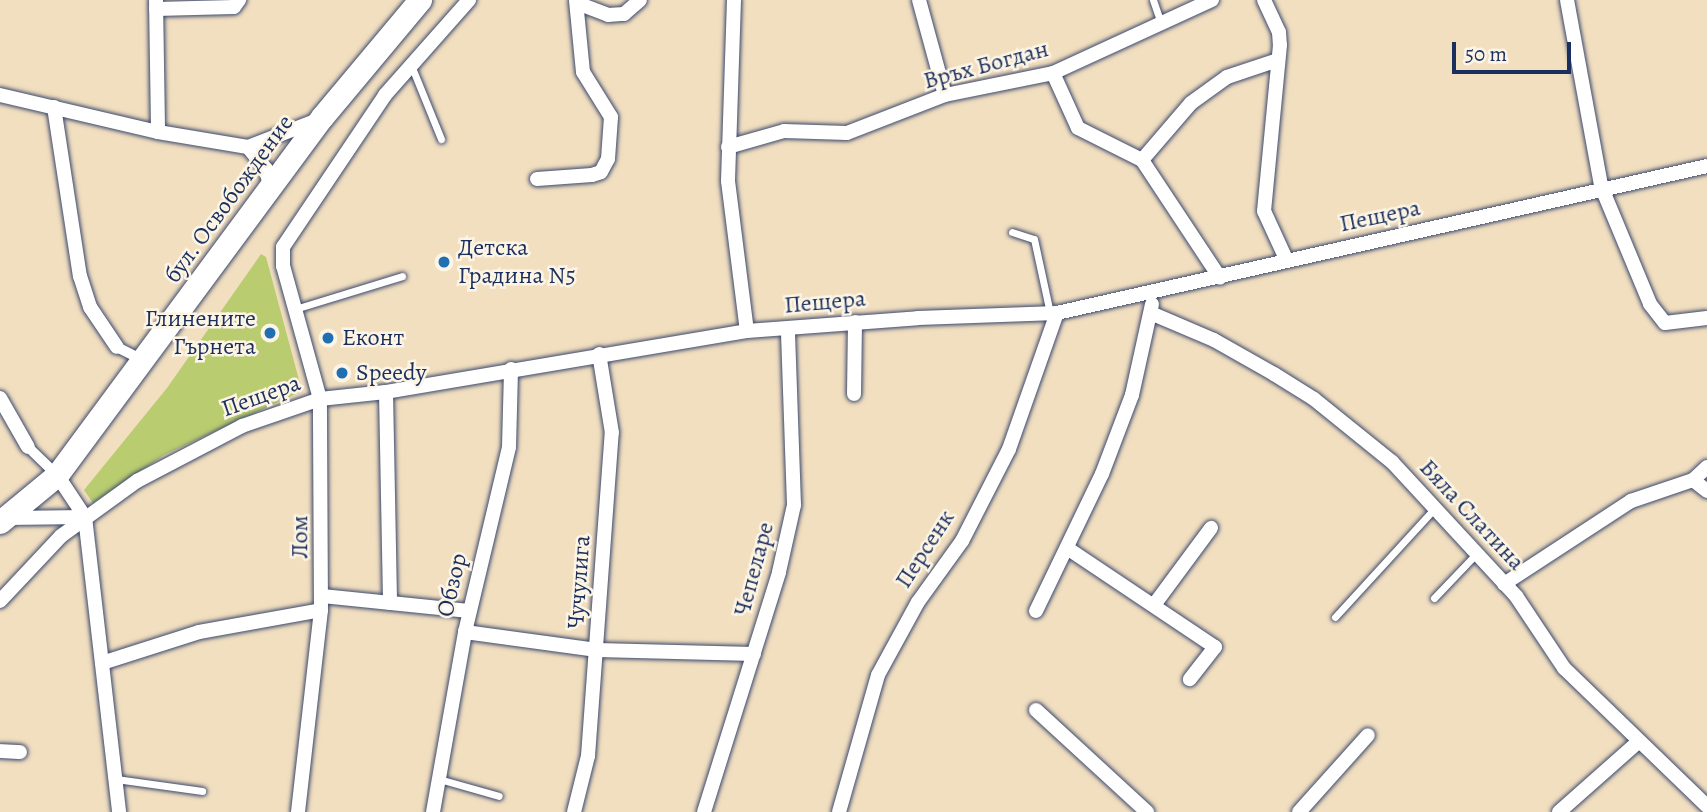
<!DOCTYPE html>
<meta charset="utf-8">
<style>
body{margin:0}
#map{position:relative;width:1707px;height:812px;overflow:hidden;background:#f2dfc0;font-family:Alegreya,serif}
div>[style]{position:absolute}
.green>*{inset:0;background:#b9cc70}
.roads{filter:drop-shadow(0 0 2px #3b496d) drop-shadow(0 0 2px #3b496d)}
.service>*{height:7px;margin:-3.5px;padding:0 3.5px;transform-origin:3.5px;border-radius:3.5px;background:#fff}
.pedestrian>*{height:10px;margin:-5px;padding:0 5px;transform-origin:5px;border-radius:5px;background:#fff}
.minor>*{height:14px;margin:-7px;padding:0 7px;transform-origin:7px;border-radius:7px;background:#fff}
.primary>*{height:23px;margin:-11.5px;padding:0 11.5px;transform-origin:11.5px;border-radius:11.5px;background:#fff}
.dots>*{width:19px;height:19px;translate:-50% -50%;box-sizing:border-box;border:4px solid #fcf5e5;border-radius:50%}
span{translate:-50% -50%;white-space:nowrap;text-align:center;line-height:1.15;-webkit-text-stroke:5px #fcf5e5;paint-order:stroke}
.street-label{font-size:24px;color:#1b2f5e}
.poi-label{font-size:24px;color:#1b2f5e}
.left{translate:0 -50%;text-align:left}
.right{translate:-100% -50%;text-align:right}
.scale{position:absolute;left:1452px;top:42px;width:119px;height:32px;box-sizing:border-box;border:4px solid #1b2f5e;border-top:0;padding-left:9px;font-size:21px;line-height:24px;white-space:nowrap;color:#1b2f5e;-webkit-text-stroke:5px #fcf5e5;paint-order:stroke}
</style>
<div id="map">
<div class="green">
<div style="clip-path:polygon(261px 254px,266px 257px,302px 391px,164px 455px,93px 503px,84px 490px,167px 388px)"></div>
</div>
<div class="roads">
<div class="service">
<div style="left:1153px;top:0;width:24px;rotate:71deg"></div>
<div style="left:411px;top:65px;width:80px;rotate:67.9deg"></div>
<div style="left:1012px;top:232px;width:23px;rotate:18deg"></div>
<div style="left:1034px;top:239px;width:76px;rotate:77.8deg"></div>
<div style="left:295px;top:309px;width:112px;rotate:-17.1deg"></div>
<div style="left:1434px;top:598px;width:62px;rotate:-46.3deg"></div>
<div style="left:1335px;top:617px;width:148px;rotate:-47.5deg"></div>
<div style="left:116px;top:779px;width:87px;rotate:7.9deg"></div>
<div style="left:439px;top:779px;width:62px;rotate:15.8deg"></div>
</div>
<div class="pedestrian">
<div style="left:117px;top:347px;width:29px;rotate:27deg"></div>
<div style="left:28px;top:447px;width:40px;rotate:44deg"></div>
</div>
<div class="minor">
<div style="left:156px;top:0;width:132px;rotate:89.1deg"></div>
<div style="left:734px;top:0;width:181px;rotate:91.9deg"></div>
<div style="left:728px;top:181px;width:151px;rotate:82.8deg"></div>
<div style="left:919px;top:0;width:98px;rotate:74.7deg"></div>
<div style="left:1264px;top:0;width:35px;rotate:65deg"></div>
<div style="left:1279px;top:32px;width:13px;rotate:86deg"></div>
<div style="left:1280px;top:45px;width:167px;rotate:95.5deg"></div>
<div style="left:1264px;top:211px;width:53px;rotate:65.4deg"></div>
<div style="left:1567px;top:0;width:189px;rotate:79.6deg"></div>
<div style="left:1601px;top:186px;width:128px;rotate:67.4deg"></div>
<div style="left:1650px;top:304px;width:24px;rotate:52deg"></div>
<div style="left:1665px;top:323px;width:42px;rotate:-6.8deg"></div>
<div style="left:577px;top:3px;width:33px;rotate:21deg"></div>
<div style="left:608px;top:15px;width:16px;rotate:-4deg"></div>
<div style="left:624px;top:14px;width:21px;rotate:-41deg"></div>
<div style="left:156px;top:9px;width:78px;rotate:-1.5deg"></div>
<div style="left:234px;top:7px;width:9px;rotate:-54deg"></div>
<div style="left:1053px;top:73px;width:60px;rotate:65.6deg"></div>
<div style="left:1078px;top:128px;width:72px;rotate:26.6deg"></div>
<div style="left:1142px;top:160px;width:141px;rotate:56.5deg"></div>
<div style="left:0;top:95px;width:162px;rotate:13.2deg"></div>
<div style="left:158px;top:132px;width:91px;rotate:9.5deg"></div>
<div style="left:248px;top:147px;width:28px;rotate:51deg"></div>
<div style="left:266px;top:169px;width:18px;rotate:77deg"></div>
<div style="left:54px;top:107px;width:171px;rotate:81.3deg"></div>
<div style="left:80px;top:276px;width:33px;rotate:72deg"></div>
<div style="left:90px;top:307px;width:48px;rotate:56deg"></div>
<div style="left:248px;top:147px;width:72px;rotate:-21.2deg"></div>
<div style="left:728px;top:147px;width:58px;rotate:-15.9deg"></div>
<div style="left:784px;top:131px;width:63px;rotate:1.8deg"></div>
<div style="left:847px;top:133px;width:105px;rotate:-21.2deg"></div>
<div style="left:945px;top:95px;width:110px;rotate:-11.5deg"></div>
<div style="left:1053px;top:73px;width:175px;rotate:-24.7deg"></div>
<div style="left:1142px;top:160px;width:75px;rotate:-49.3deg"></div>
<div style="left:1191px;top:103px;width:44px;rotate:-35.8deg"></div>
<div style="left:1227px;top:77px;width:54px;rotate:-18.4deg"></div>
<div style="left:537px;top:179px;width:55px;rotate:-4.2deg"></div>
<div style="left:592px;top:175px;width:9px;rotate:-18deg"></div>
<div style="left:601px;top:172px;width:15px;rotate:-62deg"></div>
<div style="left:608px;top:159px;width:42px;rotate:-85.9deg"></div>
<div style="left:611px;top:117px;width:53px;rotate:-121.9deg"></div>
<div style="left:583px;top:72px;width:72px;rotate:-95.6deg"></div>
<div style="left:1153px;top:314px;width:66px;rotate:23.1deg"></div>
<div style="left:1214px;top:340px;width:69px;rotate:29.5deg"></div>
<div style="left:1274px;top:374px;width:47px;rotate:32deg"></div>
<div style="left:1314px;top:399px;width:100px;rotate:38.9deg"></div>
<div style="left:1392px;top:462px;width:183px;rotate:47.2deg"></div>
<div style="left:1516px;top:596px;width:87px;rotate:56.3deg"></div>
<div style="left:1564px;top:668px;width:199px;rotate:44deg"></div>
<div style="left:386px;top:392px;width:211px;rotate:88.9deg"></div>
<div style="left:854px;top:394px;width:72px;rotate:-89.2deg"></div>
<div style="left:0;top:398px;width:56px;rotate:60.3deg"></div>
<div style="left:57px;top:475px;width:50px;rotate:56.3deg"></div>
<div style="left:85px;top:517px;width:297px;rotate:83.4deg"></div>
<div style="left:1693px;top:480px;width:19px;rotate:-43deg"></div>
<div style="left:7px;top:518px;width:78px;rotate:-0.7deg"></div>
<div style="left:1067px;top:548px;width:178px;rotate:33.8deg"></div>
<div style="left:1215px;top:647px;width:41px;rotate:128deg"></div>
<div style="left:1504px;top:584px;width:152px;rotate:-33.2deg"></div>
<div style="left:1631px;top:501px;width:65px;rotate:-18.7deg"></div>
<div style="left:1693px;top:480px;width:18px;rotate:38deg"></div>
<div style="left:322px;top:596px;width:148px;rotate:5.8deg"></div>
<div style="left:0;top:601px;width:89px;rotate:-46.8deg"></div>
<div style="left:61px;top:536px;width:94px;rotate:-35.9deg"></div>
<div style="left:137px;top:481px;width:119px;rotate:-27.6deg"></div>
<div style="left:242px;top:426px;width:83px;rotate:-19.1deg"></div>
<div style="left:320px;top:399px;width:66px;rotate:-6.1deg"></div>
<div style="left:386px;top:392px;width:366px;rotate:-9.6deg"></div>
<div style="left:747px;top:331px;width:171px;rotate:-4.3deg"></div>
<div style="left:918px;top:318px;width:139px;rotate:-2.1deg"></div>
<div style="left:1057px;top:313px;width:666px;rotate:-12.74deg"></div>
<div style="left:1154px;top:605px;width:96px;rotate:-53.5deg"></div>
<div style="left:1036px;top:611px;width:152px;rotate:-64.3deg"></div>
<div style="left:1102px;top:474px;width:85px;rotate:-69.2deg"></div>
<div style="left:1132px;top:395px;width:93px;rotate:-77.6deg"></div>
<div style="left:465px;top:632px;width:133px;rotate:7.8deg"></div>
<div style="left:597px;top:650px;width:157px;rotate:1.5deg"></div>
<div style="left:102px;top:663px;width:102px;rotate:-17.7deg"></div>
<div style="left:199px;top:632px;width:124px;rotate:-10.2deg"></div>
<div style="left:1036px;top:710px;width:151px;rotate:42.6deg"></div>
<div style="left:0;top:751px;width:20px;rotate:3deg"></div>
<div style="left:298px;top:812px;width:203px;rotate:-83.5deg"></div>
<div style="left:321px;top:610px;width:211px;rotate:-90.3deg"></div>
<div style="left:320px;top:399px;width:138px;rotate:-105.5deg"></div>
<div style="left:283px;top:266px;width:19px;rotate:-90deg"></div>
<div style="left:283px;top:247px;width:183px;rotate:-56.1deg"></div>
<div style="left:385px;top:95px;width:127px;rotate:-48.5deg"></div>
<div style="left:433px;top:812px;width:183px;rotate:-79.9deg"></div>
<div style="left:465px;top:632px;width:190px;rotate:-76.6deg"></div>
<div style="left:509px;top:447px;width:78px;rotate:-88.5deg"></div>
<div style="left:574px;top:812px;width:58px;rotate:-76deg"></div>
<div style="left:588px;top:756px;width:324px;rotate:-85.8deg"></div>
<div style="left:612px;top:433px;width:80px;rotate:-99.3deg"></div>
<div style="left:704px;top:812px;width:251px;rotate:-72.6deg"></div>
<div style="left:779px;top:572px;width:69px;rotate:-77.4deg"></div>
<div style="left:794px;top:505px;width:176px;rotate:-92deg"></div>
<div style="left:839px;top:812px;width:142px;rotate:-74.1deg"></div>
<div style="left:878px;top:675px;width:83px;rotate:-61.3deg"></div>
<div style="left:918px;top:602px;width:75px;rotate:-54.2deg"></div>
<div style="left:962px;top:541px;width:103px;rotate:-62.9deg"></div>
<div style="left:1009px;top:449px;width:144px;rotate:-70.6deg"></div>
<div style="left:1299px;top:812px;width:103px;rotate:-48.1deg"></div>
<div style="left:1559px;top:812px;width:104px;rotate:-41.5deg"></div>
</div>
<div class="primary">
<div style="left:0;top:522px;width:74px;rotate:-39.5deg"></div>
<div style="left:57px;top:475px;width:445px;rotate:-53.5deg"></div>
<div style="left:322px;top:117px;width:153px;rotate:-50.1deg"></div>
</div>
</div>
<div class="dots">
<div style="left:444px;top:262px;background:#1f6fb2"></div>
<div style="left:270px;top:333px;background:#1f6fb2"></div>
<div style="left:328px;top:338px;background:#1f6fb2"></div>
<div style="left:342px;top:373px;background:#1f6fb2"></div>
</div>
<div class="street-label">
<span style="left:986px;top:65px;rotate:-15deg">Връх Богдан</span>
<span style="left:229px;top:199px;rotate:-54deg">бул. Освобождение</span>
<span style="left:1380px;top:216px;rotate:-12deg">Пещера</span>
<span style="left:825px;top:302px;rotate:-5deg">Пещера</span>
<span style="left:261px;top:396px;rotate:-20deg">Пещера</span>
<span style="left:1472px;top:515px;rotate:47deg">Бяла Слатина</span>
<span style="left:300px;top:537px;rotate:-90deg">Лом</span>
<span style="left:925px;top:549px;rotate:-57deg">Персенк</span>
<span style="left:754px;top:569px;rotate:-75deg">Чепеларе</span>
<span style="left:579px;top:582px;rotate:-86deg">Чучулига</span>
<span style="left:452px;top:585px;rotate:-77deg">Обзор</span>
</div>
<div class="poi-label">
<span class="left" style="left:458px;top:262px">Детска<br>Градина N5</span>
<span class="right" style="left:256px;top:333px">Глинените<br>Гърнета</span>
<span class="left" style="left:342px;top:338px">Еконт</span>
<span class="left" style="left:356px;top:373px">Speedy</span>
</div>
<div class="scale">50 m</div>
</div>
